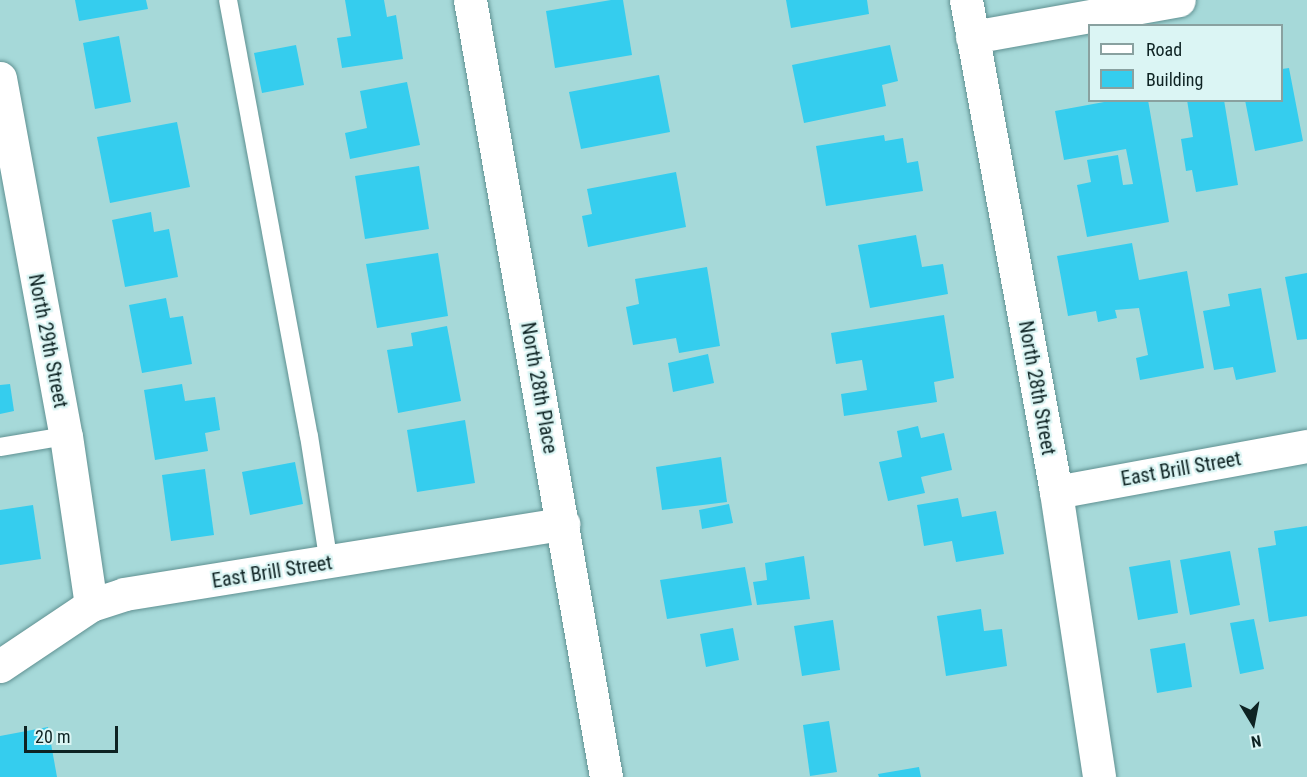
<!DOCTYPE html>
<style>
body{margin:0}
#map{position:relative;width:1307px;height:777px;overflow:hidden;background:#a6d9d9;font-family:"Roboto Condensed",sans-serif}
div>[style]{position:absolute}
.building>*{inset:0;background:#35cdee}
.roads{filter:drop-shadow(0 0 2px #609192) drop-shadow(0 0 2px #609192)}
.lane>*{height:18px;margin:-9px;padding:0 9px;transform-origin:9px;border-radius:9px;background:#fff}
.street>*{height:33px;margin:-16.5px;padding:0 16.5px;transform-origin:16.5px;border-radius:16.5px;background:#fff}
span{translate:-50% -50%;white-space:nowrap;text-align:center;line-height:1.15;-webkit-text-stroke:4.5px #dbf5f4;paint-order:stroke}
.street-label{font-size:20px;color:#0e2323}
.legend{position:absolute;left:1088px;top:24px;width:195px;height:78px;box-sizing:border-box;background:#dbf5f4;border:2px solid #89a1a0;margin:0;padding:8px 10px;list-style:none;font-size:18px;color:#0e2323}
.legend li{display:flex;align-items:center;gap:12px;height:30px}
.legend b{width:30px;border:2px solid #89a1a0}
.north{position:absolute;left:1223px;top:693px;width:60px;height:60px;-webkit-text-stroke:4px #dbf5f4;paint-order:stroke;rotate:170deg;font-size:16px;font-weight:700;line-height:24px;text-align:center;color:#0e2323}
.north::after{content:'';display:block;margin:auto;width:21px;height:27px;background:#0e2323;clip-path:polygon(50% 0,100% 100%,50% 72%,0 100%)}
.scale{position:absolute;left:24px;top:726px;width:94px;height:27px;box-sizing:border-box;border:3px solid #0e2323;border-top:0;padding-left:8px;font-size:18px;line-height:21px;white-space:nowrap;color:#0e2323;-webkit-text-stroke:4px #dbf5f4;paint-order:stroke}
</style>
<div id="map">
<div class="building">
<div style="clip-path:polygon(75px 0,146px 0,148px 9px,79px 21px)"></div>
<div style="clip-path:polygon(345px 0,384px 0,387px 17px,396px 15px,403px 59px,342px 68px,337px 38px,351px 36px)"></div>
<div style="clip-path:polygon(611px 0,623px 0,632px 55px,555px 68px,546px 11px)"></div>
<div style="clip-path:polygon(786px 0,867px 0,869px 14px,791px 28px)"></div>
<div style="clip-path:polygon(119px 36px,131px 102px,95px 109px,83px 43px)"></div>
<div style="clip-path:polygon(296px 45px,304px 85px,262px 93px,254px 53px)"></div>
<div style="clip-path:polygon(890px 45px,898px 81px,882px 85px,886px 106px,804px 123px,792px 65px)"></div>
<div style="clip-path:polygon(1289px 68px,1303px 141px,1255px 151px,1245px 100px,1282px 100px,1282px 69px)"></div>
<div style="clip-path:polygon(659px 75px,670px 132px,581px 149px,569px 92px)"></div>
<div style="clip-path:polygon(407px 82px,420px 145px,350px 159px,345px 133px,367px 128px,360px 91px)"></div>
<div style="clip-path:polygon(1115px 100px,1148px 100px,1169px 222px,1087px 237px,1077px 185px,1091px 182px,1087px 160px,1118px 155px,1123px 185px,1133px 184px,1126px 149px,1064px 160px,1055px 111px)"></div>
<div style="clip-path:polygon(1187px 100px,1224px 100px,1238px 185px,1196px 192px,1192px 170px,1186px 171px,1181px 139px,1193px 137px)"></div>
<div style="clip-path:polygon(177px 122px,190px 187px,110px 203px,97px 137px)"></div>
<div style="clip-path:polygon(884px 135px,885px 141px,903px 138px,907px 163px,918px 161px,923px 191px,826px 206px,816px 146px)"></div>
<div style="clip-path:polygon(419px 166px,429px 229px,365px 239px,355px 176px)"></div>
<div style="clip-path:polygon(676px 172px,686px 227px,588px 247px,582px 216px,592px 214px,587px 189px)"></div>
<div style="clip-path:polygon(151px 212px,154px 232px,169px 229px,178px 277px,125px 287px,112px 220px)"></div>
<div style="clip-path:polygon(916px 235px,922px 267px,943px 264px,948px 294px,870px 308px,858px 245px)"></div>
<div style="clip-path:polygon(1132px 243px,1139px 280px,1187px 271px,1204px 368px,1140px 380px,1136px 358px,1148px 355px,1139px 308px,1115px 310px,1117px 318px,1098px 322px,1096px 311px,1068px 316px,1057px 256px)"></div>
<div style="clip-path:polygon(438px 253px,448px 316px,377px 328px,366px 264px)"></div>
<div style="clip-path:polygon(707px 267px,720px 346px,679px 353px,676px 338px,633px 345px,626px 307px,639px 304px,635px 279px)"></div>
<div style="clip-path:polygon(1307px 273px,1307px 339px,1297px 340px,1285px 277px)"></div>
<div style="clip-path:polygon(1261px 288px,1276px 372px,1236px 380px,1233px 367px,1214px 370px,1203px 311px,1230px 306px,1228px 294px)"></div>
<div style="clip-path:polygon(166px 298px,170px 318px,183px 316px,192px 364px,142px 373px,129px 305px)"></div>
<div style="clip-path:polygon(944px 315px,954px 378px,934px 382px,937px 402px,844px 416px,841px 394px,867px 390px,862px 360px,836px 364px,831px 333px)"></div>
<div style="clip-path:polygon(447px 326px,461px 401px,398px 413px,387px 350px,413px 346px,411px 333px)"></div>
<div style="clip-path:polygon(708px 354px,714px 383px,673px 392px,668px 363px)"></div>
<div style="clip-path:polygon(10px 384px,14px 411px,0 414px,0 385px)"></div>
<div style="clip-path:polygon(182px 384px,185px 401px,215px 397px,220px 430px,205px 433px,208px 451px,155px 460px,144px 390px)"></div>
<div style="clip-path:polygon(465px 420px,475px 483px,417px 492px,407px 430px)"></div>
<div style="clip-path:polygon(918px 426px,921px 438px,944px 433px,952px 470px,921px 477px,925px 493px,888px 501px,879px 462px,902px 457px,897px 431px)"></div>
<div style="clip-path:polygon(721px 457px,727px 502px,662px 510px,656px 467px)"></div>
<div style="clip-path:polygon(295px 462px,303px 504px,250px 515px,242px 472px)"></div>
<div style="clip-path:polygon(205px 469px,214px 535px,171px 541px,162px 475px)"></div>
<div style="clip-path:polygon(958px 498px,962px 517px,996px 511px,1004px 554px,956px 562px,952px 541px,924px 546px,917px 505px)"></div>
<div style="clip-path:polygon(729px 504px,733px 523px,702px 529px,699px 510px)"></div>
<div style="clip-path:polygon(33px 505px,41px 559px,0 565px,0 510px)"></div>
<div style="clip-path:polygon(1307px 526px,1307px 616px,1269px 622px,1258px 548px,1276px 545px,1274px 531px)"></div>
<div style="clip-path:polygon(1230px 551px,1240px 605px,1190px 615px,1180px 560px)"></div>
<div style="clip-path:polygon(804px 556px,810px 599px,757px 605px,753px 582px,767px 580px,765px 563px)"></div>
<div style="clip-path:polygon(1170px 560px,1178px 613px,1138px 620px,1129px 567px)"></div>
<div style="clip-path:polygon(745px 567px,752px 605px,667px 619px,660px 580px)"></div>
<div style="clip-path:polygon(981px 609px,984px 631px,1002px 629px,1007px 666px,946px 676px,937px 616px)"></div>
<div style="clip-path:polygon(1254px 619px,1264px 669px,1240px 674px,1230px 623px)"></div>
<div style="clip-path:polygon(833px 620px,840px 670px,802px 676px,794px 626px)"></div>
<div style="clip-path:polygon(733px 628px,739px 660px,706px 667px,700px 634px)"></div>
<div style="clip-path:polygon(1185px 643px,1192px 687px,1157px 693px,1150px 649px)"></div>
<div style="clip-path:polygon(829px 721px,837px 772px,810px 776px,803px 725px)"></div>
<div style="clip-path:polygon(48px 727px,57px 777px,0 777px,0 736px)"></div>
<div style="clip-path:polygon(919px 767px,921px 777px,879px 777px,878px 774px)"></div>
</div>
<div class="roads">
<div class="lane">
<div style="left:228px;top:0;width:443px;rotate:79.5deg"></div>
<div style="left:309px;top:436px;width:129px;rotate:81.1deg"></div>
<div style="left:0;top:447px;width:67px;rotate:-9.5deg"></div>
</div>
<div class="street">
<div style="left:470px;top:0;width:789px;rotate:80.07deg"></div>
<div style="left:966px;top:0;width:500px;rotate:79.63deg"></div>
<div style="left:1056px;top:492px;width:288px;rotate:81.4deg"></div>
<div style="left:972px;top:37px;width:210px;rotate:-10.1deg"></div>
<div style="left:0;top:78px;width:364px;rotate:79.6deg"></div>
<div style="left:66px;top:436px;width:171px;rotate:81.6deg"></div>
<div style="left:1056px;top:492px;width:255px;rotate:-10.4deg"></div>
<div style="left:0;top:666px;width:110px;rotate:-33.8deg"></div>
<div style="left:91px;top:605px;width:35px;rotate:-18deg"></div>
<div style="left:124px;top:594px;width:445px;rotate:-9.1deg"></div>
</div>
</div>
<div class="street-label">
<span style="left:48px;top:341px;rotate:79deg">North 29th Street</span>
<span style="left:539px;top:388px;rotate:80deg">North 28th Place</span>
<span style="left:1037px;top:388px;rotate:80deg">North 28th Street</span>
<span style="left:1181px;top:469px;rotate:-10deg">East Brill Street</span>
<span style="left:272px;top:572px;rotate:-9deg">East Brill Street</span>
</div>
<ul class="legend">
<li><b style="height:8px;background:#fff"></b>Road</li>
<li><b style="height:16px;background:#35cdee"></b>Building</li>
</ul>
<div class="north">N</div>
<div class="scale">20 m</div>
</div>
